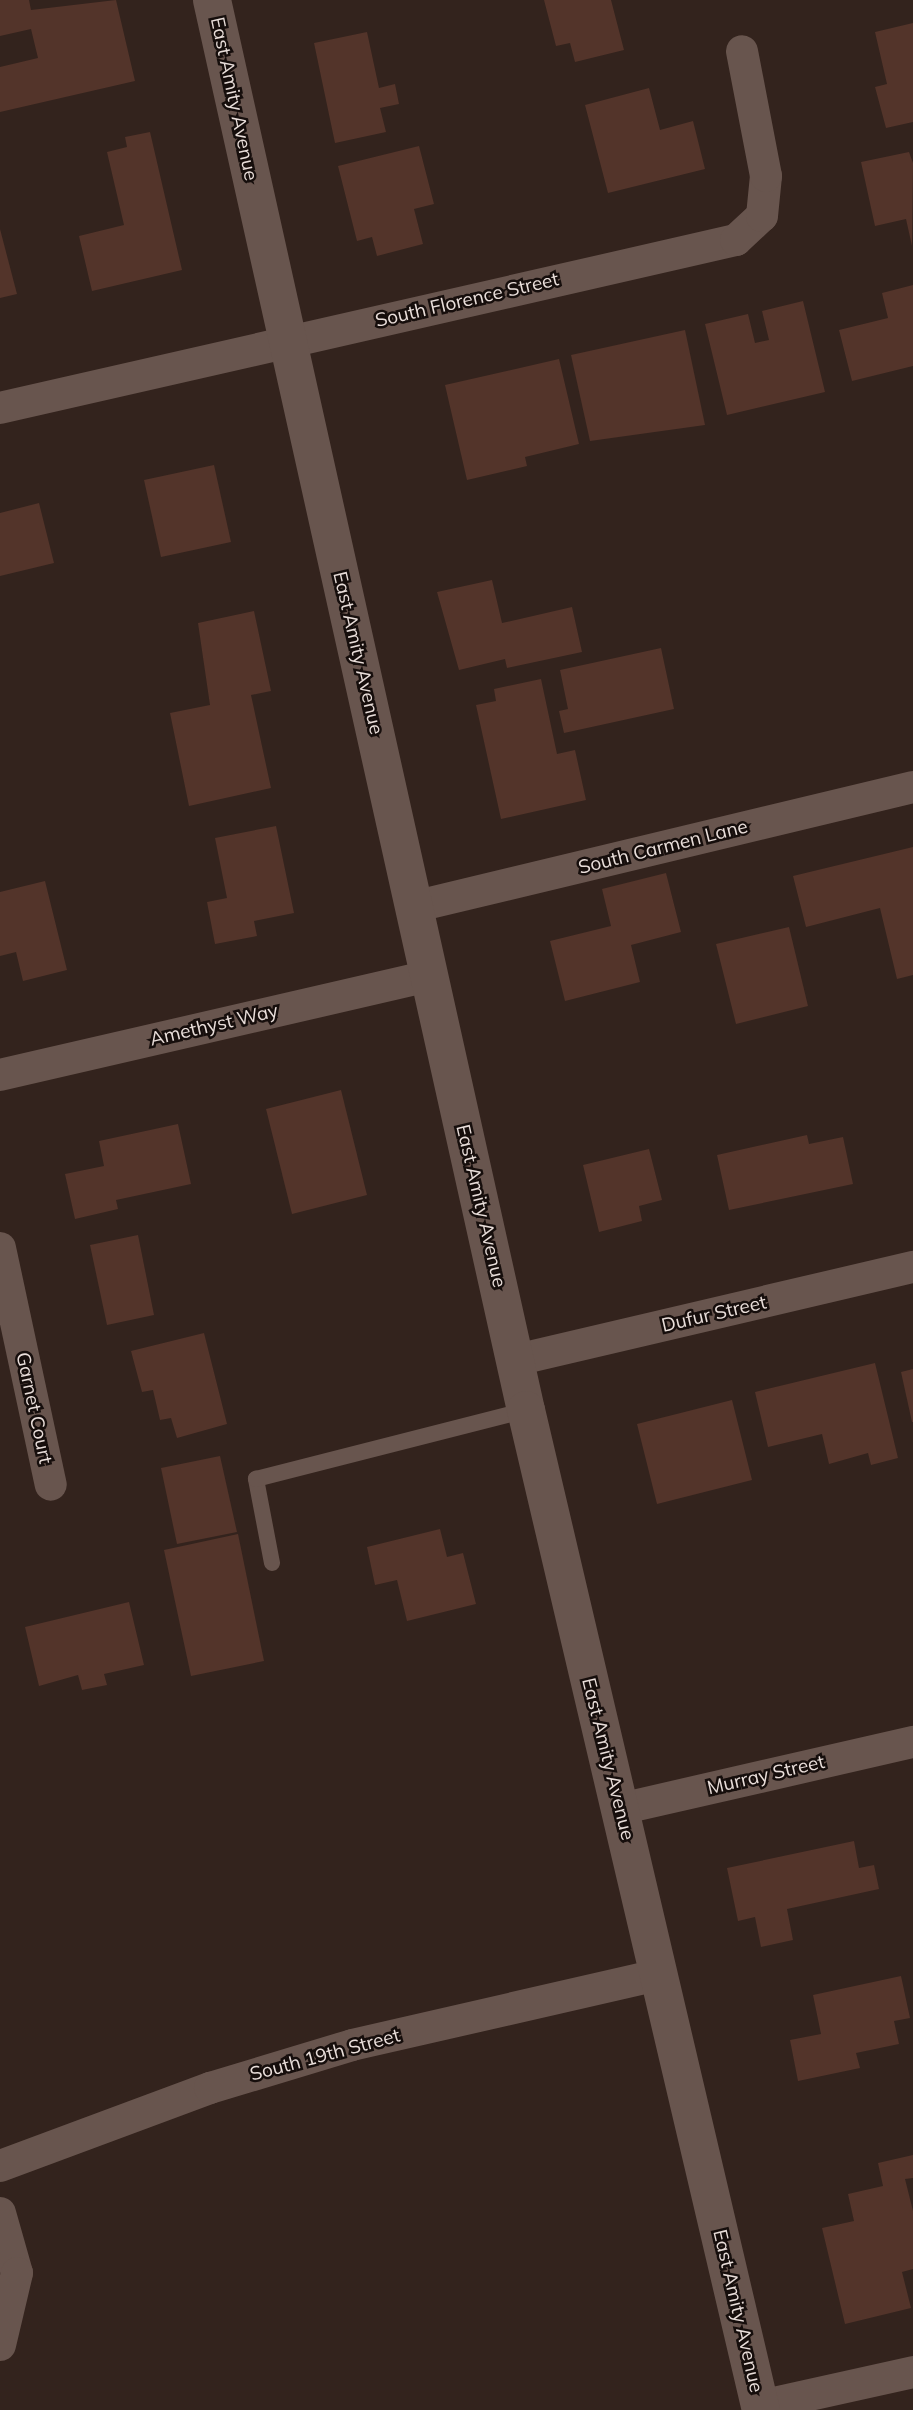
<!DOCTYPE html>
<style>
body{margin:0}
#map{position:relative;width:913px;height:2410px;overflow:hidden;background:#33231d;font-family:Mulish,sans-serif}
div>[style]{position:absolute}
.building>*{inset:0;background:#53342a}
.service>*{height:16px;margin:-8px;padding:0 8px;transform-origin:8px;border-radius:8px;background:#68554e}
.minor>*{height:32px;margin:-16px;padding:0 16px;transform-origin:16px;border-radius:16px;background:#68554e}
.secondary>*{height:38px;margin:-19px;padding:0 19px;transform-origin:19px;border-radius:19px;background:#68554e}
span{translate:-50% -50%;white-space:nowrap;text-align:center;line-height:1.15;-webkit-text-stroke:5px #160e0c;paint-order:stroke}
.street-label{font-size:19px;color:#e9deda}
</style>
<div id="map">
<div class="building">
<div style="clip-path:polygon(0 0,29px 0,31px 10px,116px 0,135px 81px,0 112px,0 67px,38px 58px,31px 29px,0 36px)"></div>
<div style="clip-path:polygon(544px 0,611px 0,624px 50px,575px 62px,570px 43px,556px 46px)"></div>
<div style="clip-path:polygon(913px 23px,913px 122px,886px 128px,875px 87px,887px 84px,875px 32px)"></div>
<div style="clip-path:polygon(367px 32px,379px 88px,395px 84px,399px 104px,380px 108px,386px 132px,335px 143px,314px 43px)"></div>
<div style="clip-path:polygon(649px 88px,660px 130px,693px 121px,705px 169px,608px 193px,585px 105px)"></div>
<div style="clip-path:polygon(150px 132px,182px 270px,92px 291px,79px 236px,124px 225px,107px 152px,127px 147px,125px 137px)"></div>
<div style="clip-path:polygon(419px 146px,434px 204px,414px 209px,423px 244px,377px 256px,372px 237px,357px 241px,338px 166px)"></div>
<div style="clip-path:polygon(909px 152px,913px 163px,912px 246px,906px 219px,875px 226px,861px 162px)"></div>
<div style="clip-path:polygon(0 229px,17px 294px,0 298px)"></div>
<div style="clip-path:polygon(913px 285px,913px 366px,852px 381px,839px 330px,888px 318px,882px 293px)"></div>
<div style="clip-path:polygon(803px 301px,825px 392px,727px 415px,705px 324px,748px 314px,755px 343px,769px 340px,762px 311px)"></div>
<div style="clip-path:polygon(685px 330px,705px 425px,590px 441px,571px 355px)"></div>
<div style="clip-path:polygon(559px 359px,579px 444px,525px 457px,527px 466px,467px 480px,445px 385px)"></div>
<div style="clip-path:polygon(214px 465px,231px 542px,161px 557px,144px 480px)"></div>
<div style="clip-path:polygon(39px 503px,54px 563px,0 576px,0 513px)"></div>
<div style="clip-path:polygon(492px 580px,502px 623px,572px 607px,582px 652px,507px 668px,505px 659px,459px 670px,437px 592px)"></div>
<div style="clip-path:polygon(254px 611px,271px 691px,251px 695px,271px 788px,189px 806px,170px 713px,210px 705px,198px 623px)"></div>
<div style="clip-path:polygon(661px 648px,674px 709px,564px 733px,559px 711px,568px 709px,560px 670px)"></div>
<div style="clip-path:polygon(541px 679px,557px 754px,575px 750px,586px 800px,501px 819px,476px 705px,496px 701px,494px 689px)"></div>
<div style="clip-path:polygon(276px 826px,294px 913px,254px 921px,257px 936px,215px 944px,207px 902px,227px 898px,215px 838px)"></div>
<div style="clip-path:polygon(913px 847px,913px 975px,897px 979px,880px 908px,806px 927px,793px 876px)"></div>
<div style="clip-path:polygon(666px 873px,681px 932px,631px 945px,640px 982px,565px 1001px,550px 941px,611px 926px,602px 889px)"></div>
<div style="clip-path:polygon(45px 881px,67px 970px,23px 981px,16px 952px,0 956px,0 892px)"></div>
<div style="clip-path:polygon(789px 927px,808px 1006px,736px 1024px,716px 944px)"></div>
<div style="clip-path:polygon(341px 1090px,367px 1195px,292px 1214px,266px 1109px)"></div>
<div style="clip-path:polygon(178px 1124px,191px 1184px,116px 1200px,118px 1209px,75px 1219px,65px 1174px,104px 1166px,99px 1141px)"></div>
<div style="clip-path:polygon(807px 1135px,809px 1144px,843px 1137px,853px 1184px,729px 1210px,717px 1155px)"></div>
<div style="clip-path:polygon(649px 1149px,662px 1200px,639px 1206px,642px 1221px,599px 1232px,583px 1165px)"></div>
<div style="clip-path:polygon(138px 1235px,154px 1315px,107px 1325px,90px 1245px)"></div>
<div style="clip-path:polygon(204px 1333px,227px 1424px,177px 1438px,171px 1418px,160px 1420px,153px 1390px,142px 1392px,131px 1351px)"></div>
<div style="clip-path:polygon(875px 1363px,898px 1458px,871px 1465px,868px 1453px,829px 1464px,822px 1434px,768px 1447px,755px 1392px)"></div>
<div style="clip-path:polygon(913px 1369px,913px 1422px,912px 1422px,901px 1372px)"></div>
<div style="clip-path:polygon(732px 1400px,752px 1480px,657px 1504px,637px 1424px)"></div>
<div style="clip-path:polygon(220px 1456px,237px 1532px,177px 1544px,161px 1468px)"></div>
<div style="clip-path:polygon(440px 1529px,447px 1557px,463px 1553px,476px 1604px,407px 1621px,397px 1580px,375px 1585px,367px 1547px)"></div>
<div style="clip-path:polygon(238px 1534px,264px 1661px,191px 1676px,164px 1550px)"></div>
<div style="clip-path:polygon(129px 1602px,144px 1665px,104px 1674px,107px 1685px,82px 1690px,78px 1675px,39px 1686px,25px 1627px)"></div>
<div style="clip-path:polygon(854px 1841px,859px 1868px,874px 1865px,879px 1889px,787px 1909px,793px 1940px,761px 1947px,755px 1917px,738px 1921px,727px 1868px)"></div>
<div style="clip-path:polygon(901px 1976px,910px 2018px,894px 2021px,899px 2044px,856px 2053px,860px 2068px,798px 2081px,790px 2040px,821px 2034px,813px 1995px)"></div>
<div style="clip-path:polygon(913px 2155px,913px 2178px,905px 2179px,913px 2211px,913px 2269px,902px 2272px,911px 2308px,845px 2324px,822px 2228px,854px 2221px,848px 2194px,883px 2186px,878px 2163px)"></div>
</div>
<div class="service">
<div style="left:272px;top:1563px;width:86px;rotate:-100.8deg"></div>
<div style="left:256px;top:1479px;width:279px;rotate:-14.3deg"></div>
</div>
<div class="minor">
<div style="left:0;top:408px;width:755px;rotate:-12.86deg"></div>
<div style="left:736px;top:240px;width:35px;rotate:-43deg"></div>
<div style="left:762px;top:216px;width:40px;rotate:-84.3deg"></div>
<div style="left:766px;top:176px;width:127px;rotate:-100.9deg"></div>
<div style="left:413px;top:907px;width:514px;rotate:-13.5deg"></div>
<div style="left:0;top:1075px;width:439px;rotate:-13deg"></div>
<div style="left:0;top:1248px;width:242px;rotate:77.9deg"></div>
<div style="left:516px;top:1360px;width:408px;rotate:-13.2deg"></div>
<div style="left:620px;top:1809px;width:301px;rotate:-12.9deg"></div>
<div style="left:0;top:2166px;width:224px;rotate:-20.4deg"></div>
<div style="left:210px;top:2088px;width:148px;rotate:-16.8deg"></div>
<div style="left:352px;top:2045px;width:314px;rotate:-12.9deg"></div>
<div style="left:0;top:2213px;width:62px;rotate:74.2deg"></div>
<div style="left:17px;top:2273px;width:74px;rotate:103.3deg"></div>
<div style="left:760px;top:2406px;width:157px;rotate:-12.5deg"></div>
</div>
<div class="secondary">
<div style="left:212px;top:0;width:1445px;rotate:77.45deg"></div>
<div style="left:526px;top:1410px;width:1027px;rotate:76.78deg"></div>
</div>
<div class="street-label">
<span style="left:234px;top:99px;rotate:78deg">East Amity Avenue</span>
<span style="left:467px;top:300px;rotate:-13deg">South Florence Street</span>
<span style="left:358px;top:653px;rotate:77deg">East Amity Avenue</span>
<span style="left:663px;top:847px;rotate:-14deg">South Carmen Lane</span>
<span style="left:214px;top:1025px;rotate:-13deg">Amethyst Way</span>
<span style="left:481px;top:1206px;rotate:77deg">East Amity Avenue</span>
<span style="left:714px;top:1314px;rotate:-13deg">Dufur Street</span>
<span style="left:34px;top:1408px;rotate:78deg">Garnet Court</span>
<span style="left:608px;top:1759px;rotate:76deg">East Amity Avenue</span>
<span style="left:766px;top:1775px;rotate:-13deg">Murray Street</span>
<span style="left:325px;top:2055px;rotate:-15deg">South 19th Street</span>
<span style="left:738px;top:2311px;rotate:77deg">East Amity Avenue</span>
</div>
</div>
